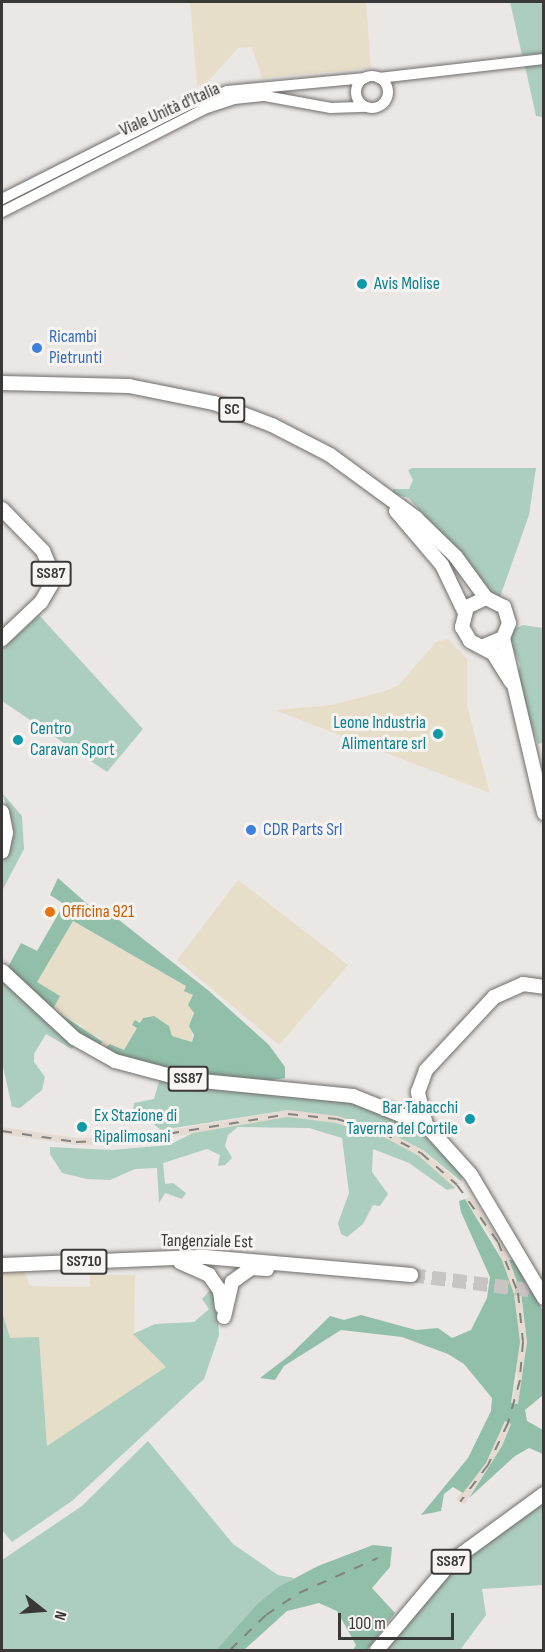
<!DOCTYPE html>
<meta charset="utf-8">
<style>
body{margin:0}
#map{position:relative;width:545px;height:1652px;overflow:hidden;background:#ebe7e4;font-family:"Sofia Sans Condensed",sans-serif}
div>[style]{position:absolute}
.built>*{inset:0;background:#e5dbd3}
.industrial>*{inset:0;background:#e6dec8}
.green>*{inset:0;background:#accebe}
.forest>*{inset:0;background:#91bfaa}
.primary-tunnel>*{height:14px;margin-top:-7px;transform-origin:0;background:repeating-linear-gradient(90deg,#c8c4c2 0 14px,transparent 0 21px)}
.roads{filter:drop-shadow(0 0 2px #706d6a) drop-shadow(0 0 2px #706d6a)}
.tertiary>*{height:10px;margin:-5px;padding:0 5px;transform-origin:5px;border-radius:5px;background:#fff}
.tertiary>.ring{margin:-5px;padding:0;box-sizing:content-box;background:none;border:10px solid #fff;border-radius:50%}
.primary>*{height:14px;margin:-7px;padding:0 7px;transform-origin:7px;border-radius:7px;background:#fff}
.rail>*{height:2px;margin-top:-1px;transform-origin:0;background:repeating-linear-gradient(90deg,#84817f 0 10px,transparent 0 20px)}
.dots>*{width:16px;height:16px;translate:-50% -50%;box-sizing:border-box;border:3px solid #f8f4f1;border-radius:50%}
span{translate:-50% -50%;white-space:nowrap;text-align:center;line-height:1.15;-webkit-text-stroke:6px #f8f4f1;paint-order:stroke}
.shield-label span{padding:2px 4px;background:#f8f4f1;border:2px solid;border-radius:4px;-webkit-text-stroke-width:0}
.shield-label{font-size:16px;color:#3b3938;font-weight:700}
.street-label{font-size:18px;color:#3b3938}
.culture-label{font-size:18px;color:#0d838f}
.left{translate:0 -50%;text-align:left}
.right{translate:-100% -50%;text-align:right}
.shop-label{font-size:18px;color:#366cbe}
.food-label{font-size:18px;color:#c56008}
.frame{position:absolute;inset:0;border:3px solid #3b3938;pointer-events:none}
.north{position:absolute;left:12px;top:1580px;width:60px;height:60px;-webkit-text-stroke:4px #f8f4f1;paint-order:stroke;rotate:107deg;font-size:16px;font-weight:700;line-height:24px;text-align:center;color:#3b3938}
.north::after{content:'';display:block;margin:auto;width:21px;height:27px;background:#3b3938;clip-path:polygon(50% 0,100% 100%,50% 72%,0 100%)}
.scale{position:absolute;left:338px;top:1613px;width:116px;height:27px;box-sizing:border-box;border:3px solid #3b3938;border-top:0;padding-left:8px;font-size:18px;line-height:21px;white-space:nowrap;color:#3b3938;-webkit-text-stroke:4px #f8f4f1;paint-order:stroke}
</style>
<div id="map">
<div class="built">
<div style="clip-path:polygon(288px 1110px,337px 1116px,384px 1130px,423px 1150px,460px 1183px,455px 1188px,419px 1156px,336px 1123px,288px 1118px,130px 1144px,76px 1145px,2px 1134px,2px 1127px,77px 1138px,129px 1137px)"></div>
<div style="clip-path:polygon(470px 1196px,501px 1240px,521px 1292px,527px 1342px,518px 1404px,511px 1403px,517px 1379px,514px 1294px,495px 1243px,465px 1199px)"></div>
<div style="clip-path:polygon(505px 1421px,511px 1424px,502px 1446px,464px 1505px,456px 1499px,486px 1463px)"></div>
</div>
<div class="industrial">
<div style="clip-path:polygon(190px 2px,366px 2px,371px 68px,262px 78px,252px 47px,238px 48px,204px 86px,197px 85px)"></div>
<div style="clip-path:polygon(448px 639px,467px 659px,467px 706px,490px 793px,275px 710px,332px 705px,385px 691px,399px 685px,436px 642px)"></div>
<div style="clip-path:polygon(238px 880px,348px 965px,279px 1045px,177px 960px)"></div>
<div style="clip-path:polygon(72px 921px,186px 986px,193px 995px,192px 1042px,172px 1036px,154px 1016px,143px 1018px,140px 1023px,136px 1021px,137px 1028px,124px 1050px,111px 1044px,103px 1050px,98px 1046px,102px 1038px,83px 1031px,84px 1027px,53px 1009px,37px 982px)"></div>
<div style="clip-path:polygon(24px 1270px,30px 1286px,90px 1287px,90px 1275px,135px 1275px,134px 1334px,166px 1367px,47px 1447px,39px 1338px,10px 1338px,2px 1311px,2px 1271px)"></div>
</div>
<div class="green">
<div style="clip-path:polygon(510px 2px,543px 2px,543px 54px,522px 55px)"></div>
<div style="clip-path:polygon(543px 64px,543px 117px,536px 116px,525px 66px)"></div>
<div style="clip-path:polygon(412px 468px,536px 468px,529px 515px,500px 597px,489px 593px,409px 498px,393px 494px,393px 489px,409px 489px,413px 480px,408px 470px)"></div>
<div style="clip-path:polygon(39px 615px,143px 729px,107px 772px,2px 701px,2px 649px)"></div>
<div style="clip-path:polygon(523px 625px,543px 628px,544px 742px,538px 744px,517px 685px,520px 664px,509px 640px,514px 629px)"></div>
<div style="clip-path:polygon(2px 793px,22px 816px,24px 849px,2px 891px,2px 865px,13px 826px)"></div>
<div style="clip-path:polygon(2px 979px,76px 1044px,72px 1049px,46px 1034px,34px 1054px,34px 1062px,45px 1077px,42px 1090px,20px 1108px,12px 1107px,2px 1062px)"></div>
<div style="clip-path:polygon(160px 1078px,354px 1101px,422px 1133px,461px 1173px,462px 1182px,423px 1150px,384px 1130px,337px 1116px,288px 1110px,161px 1130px,145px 1117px,103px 1118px,133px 1112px,134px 1103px,154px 1099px)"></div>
<div style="clip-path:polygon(288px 1117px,336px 1123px,382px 1136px,419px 1156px,455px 1188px,447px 1190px,409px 1163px,373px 1149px,372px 1172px,388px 1194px,380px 1206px,373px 1205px,363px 1224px,347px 1237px,341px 1234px,338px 1223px,349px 1193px,342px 1138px,309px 1128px,238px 1127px,228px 1135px,225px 1146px,232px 1158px,225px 1165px,218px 1166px,220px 1155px,207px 1149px,163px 1163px,165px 1184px,173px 1183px,186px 1193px,182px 1199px,165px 1193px,159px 1203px,157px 1168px,135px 1169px,110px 1180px,87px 1179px,62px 1173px,50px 1154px,50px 1147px,112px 1150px,169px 1145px,193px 1133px)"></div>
<div style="clip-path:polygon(212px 1288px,217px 1299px,219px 1335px,204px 1379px,72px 1501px,12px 1542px,2px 1530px,2px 1311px,10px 1338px,39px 1337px,47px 1446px,166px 1367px,133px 1334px,155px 1324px,194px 1322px,209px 1309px,202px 1299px)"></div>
<div style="clip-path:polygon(148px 1441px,233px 1544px,278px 1575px,294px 1578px,258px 1603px,216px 1650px,2px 1650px,2px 1560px,82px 1506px)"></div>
<div style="clip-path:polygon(543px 1500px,543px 1585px,482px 1589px,486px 1615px,460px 1650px,383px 1650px,455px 1565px)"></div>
</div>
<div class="forest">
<div style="clip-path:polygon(58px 878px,93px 909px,96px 906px,114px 916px,209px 991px,269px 1045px,285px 1067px,285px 1078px,260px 1082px,160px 1070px,103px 1050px,110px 1044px,124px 1050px,137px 1028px,132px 1025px,135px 1020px,140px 1023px,143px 1018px,154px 1016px,169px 1026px,172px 1036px,192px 1042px,194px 1035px,189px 1026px,194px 1013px,188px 1005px,193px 995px,184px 991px,186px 986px,73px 921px,37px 982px,60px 996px,53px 1009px,103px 1042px,98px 1046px,67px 1026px,8px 967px,21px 943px,37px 951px,64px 904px,50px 895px)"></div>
<div style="clip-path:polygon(465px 1199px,502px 1260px,514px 1294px,520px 1342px,511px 1403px,518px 1404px,527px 1342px,521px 1292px,509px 1260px,514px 1260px,543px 1311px,543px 1395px,525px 1410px,527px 1421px,543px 1430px,543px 1454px,529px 1448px,515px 1456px,469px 1498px,502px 1446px,511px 1424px,505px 1421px,486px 1463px,463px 1493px,453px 1487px,444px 1494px,441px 1511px,421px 1515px,468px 1458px,491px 1411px,492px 1398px,464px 1364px,448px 1354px,402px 1337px,341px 1330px,284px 1366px,275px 1380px,260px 1378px,290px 1355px,330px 1316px,344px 1320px,361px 1315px,416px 1330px,438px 1328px,452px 1338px,471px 1330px,487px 1298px,490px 1277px,461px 1212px,459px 1201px)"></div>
<div style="clip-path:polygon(373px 1545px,392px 1547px,390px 1567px,372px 1588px,395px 1613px,367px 1650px,353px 1650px,356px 1645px,337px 1611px,319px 1603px,287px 1611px,244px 1650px,216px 1650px,258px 1603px,280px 1586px,318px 1566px)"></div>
</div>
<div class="primary-tunnel">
<div style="left:411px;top:1275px;width:134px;rotate:7.3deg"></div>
</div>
<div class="roads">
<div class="tertiary">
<div class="ring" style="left:356px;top:76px;width:22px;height:22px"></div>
<div style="left:379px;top:78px;width:166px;rotate:-6.6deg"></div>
<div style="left:2px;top:199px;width:211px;rotate:-26.8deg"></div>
<div style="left:190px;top:104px;width:39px;rotate:-19deg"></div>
<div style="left:227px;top:91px;width:139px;rotate:-5.4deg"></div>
<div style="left:2px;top:212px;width:227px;rotate:-27deg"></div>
<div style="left:204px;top:109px;width:32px;rotate:-18deg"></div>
<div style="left:234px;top:99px;width:31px;rotate:-6deg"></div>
<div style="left:265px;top:96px;width:67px;rotate:10.3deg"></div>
<div style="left:331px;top:108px;width:35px;rotate:-2deg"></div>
</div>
<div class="primary">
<div style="left:2px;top:383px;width:127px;rotate:1.4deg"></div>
<div style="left:129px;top:386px;width:87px;rotate:11.3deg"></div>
<div style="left:214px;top:403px;width:62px;rotate:20.8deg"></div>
<div style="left:272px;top:425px;width:65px;rotate:27.3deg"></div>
<div style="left:330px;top:455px;width:107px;rotate:36.2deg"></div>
<div style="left:416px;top:518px;width:56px;rotate:44.3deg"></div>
<div style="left:456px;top:557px;width:51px;rotate:53.8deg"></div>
<div style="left:2px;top:509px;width:59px;rotate:45.7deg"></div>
<div style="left:43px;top:551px;width:21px;rotate:67deg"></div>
<div style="left:51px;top:570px;width:15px;rotate:90deg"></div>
<div style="left:51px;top:585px;width:20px;rotate:120deg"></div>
<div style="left:41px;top:602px;width:54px;rotate:136.5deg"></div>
<div style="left:396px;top:511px;width:71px;rotate:49.6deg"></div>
<div style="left:442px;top:565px;width:51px;rotate:64.4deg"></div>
<div style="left:503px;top:638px;width:180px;rotate:76.8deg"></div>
<div style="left:484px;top:646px;width:21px;rotate:-23deg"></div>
<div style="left:503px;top:638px;width:16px;rotate:-68deg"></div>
<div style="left:509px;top:623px;width:17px;rotate:-107deg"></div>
<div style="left:504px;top:607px;width:20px;rotate:-153deg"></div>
<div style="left:486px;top:598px;width:21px;rotate:155deg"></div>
<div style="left:467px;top:607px;width:21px;rotate:104deg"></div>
<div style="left:462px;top:627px;width:16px;rotate:60deg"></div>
<div style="left:470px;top:641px;width:26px;rotate:28deg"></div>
<div style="left:493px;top:653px;width:34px;rotate:58deg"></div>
<div style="left:2px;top:812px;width:21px;rotate:79deg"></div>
<div style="left:6px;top:833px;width:19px;rotate:102deg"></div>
<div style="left:2px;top:971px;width:98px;rotate:42.9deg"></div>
<div style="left:74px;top:1038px;width:47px;rotate:29.3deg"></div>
<div style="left:115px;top:1061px;width:69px;rotate:15deg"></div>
<div style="left:182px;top:1079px;width:172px;rotate:5.7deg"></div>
<div style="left:353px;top:1096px;width:79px;rotate:21.7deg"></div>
<div style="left:426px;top:1125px;width:67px;rotate:48deg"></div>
<div style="left:471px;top:1175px;width:143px;rotate:59.3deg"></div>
<div style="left:426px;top:1125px;width:34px;rotate:-104deg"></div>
<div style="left:418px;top:1092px;width:23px;rotate:-70deg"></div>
<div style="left:426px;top:1070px;width:100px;rotate:-47deg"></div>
<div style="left:494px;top:997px;width:32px;rotate:-24deg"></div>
<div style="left:523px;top:984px;width:21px;rotate:8deg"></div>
<div style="left:180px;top:1262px;width:32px;rotate:24deg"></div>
<div style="left:209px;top:1275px;width:19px;rotate:55deg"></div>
<div style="left:220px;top:1291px;width:16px;rotate:83deg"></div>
<div style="left:2px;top:1265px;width:203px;rotate:-2.3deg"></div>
<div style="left:205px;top:1257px;width:207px;rotate:5deg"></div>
<div style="left:224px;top:1317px;width:36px;rotate:-77deg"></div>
<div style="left:232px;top:1282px;width:24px;rotate:-36deg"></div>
<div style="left:251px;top:1268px;width:16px;rotate:4deg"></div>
<div style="left:377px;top:1650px;width:116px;rotate:-49.9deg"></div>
<div style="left:452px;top:1561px;width:114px;rotate:-36.1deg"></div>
</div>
</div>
<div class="rail">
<div style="left:2px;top:1131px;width:75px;rotate:8.5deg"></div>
<div style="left:76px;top:1142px;width:54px;rotate:-2.1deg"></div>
<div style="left:130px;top:1140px;width:160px;rotate:-9.3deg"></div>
<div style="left:288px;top:1114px;width:49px;rotate:5.8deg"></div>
<div style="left:337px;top:1119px;width:48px;rotate:16.9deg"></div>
<div style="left:383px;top:1133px;width:43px;rotate:27.8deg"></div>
<div style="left:421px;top:1153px;width:48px;rotate:41.6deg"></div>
<div style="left:457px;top:1185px;width:70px;rotate:54.3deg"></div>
<div style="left:498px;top:1242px;width:55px;rotate:68.6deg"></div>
<div style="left:518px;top:1293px;width:49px;rotate:84.2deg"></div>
<div style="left:523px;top:1342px;width:38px;rotate:95deg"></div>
<div style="left:520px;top:1380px;width:45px;rotate:105.6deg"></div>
<div style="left:508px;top:1423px;width:47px;rotate:115.5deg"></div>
<div style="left:488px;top:1465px;width:46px;rotate:127.1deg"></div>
<div style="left:230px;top:1650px;width:50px;rotate:-44.2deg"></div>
<div style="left:266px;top:1615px;width:40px;rotate:-34deg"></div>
<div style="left:299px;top:1593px;width:86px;rotate:-23.9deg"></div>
</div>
<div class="dots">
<div style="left:362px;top:284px;background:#0f9aa8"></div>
<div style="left:37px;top:348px;background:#3f7fe0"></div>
<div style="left:438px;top:734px;background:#0f9aa8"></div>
<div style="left:18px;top:740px;background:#0f9aa8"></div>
<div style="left:251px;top:830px;background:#3f7fe0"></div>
<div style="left:50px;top:912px;background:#e8710a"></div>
<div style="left:470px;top:1119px;background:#0f9aa8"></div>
<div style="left:82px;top:1127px;background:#0f9aa8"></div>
</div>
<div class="shield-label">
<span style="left:232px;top:410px">SC</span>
<span style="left:51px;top:574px">SS87</span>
<span style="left:188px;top:1079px">SS87</span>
<span style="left:84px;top:1262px">SS710</span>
<span style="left:451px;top:1562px">SS87</span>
</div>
<div class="street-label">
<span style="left:170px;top:110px;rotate:-24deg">Viale Unità d'Italia</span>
<span style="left:207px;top:1242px;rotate:1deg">Tangenziale Est</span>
</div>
<div class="culture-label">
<span class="left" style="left:374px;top:284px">Avis Molise</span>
<span class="right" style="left:426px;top:734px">Leone Industria<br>Alimentare srl</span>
<span class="left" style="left:30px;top:740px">Centro<br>Caravan Sport</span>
<span class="right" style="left:458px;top:1119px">Bar Tabacchi<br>Taverna del Cortile</span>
<span class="left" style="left:94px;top:1127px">Ex Stazione di<br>Ripalimosani</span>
</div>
<div class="shop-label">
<span class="left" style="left:49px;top:348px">Ricambi<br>Pietrunti</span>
<span class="left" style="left:263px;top:830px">CDR Parts Srl</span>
</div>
<div class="food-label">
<span class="left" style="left:62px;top:912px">Officina 921</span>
</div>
<div class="frame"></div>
<div class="north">N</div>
<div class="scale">100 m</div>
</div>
